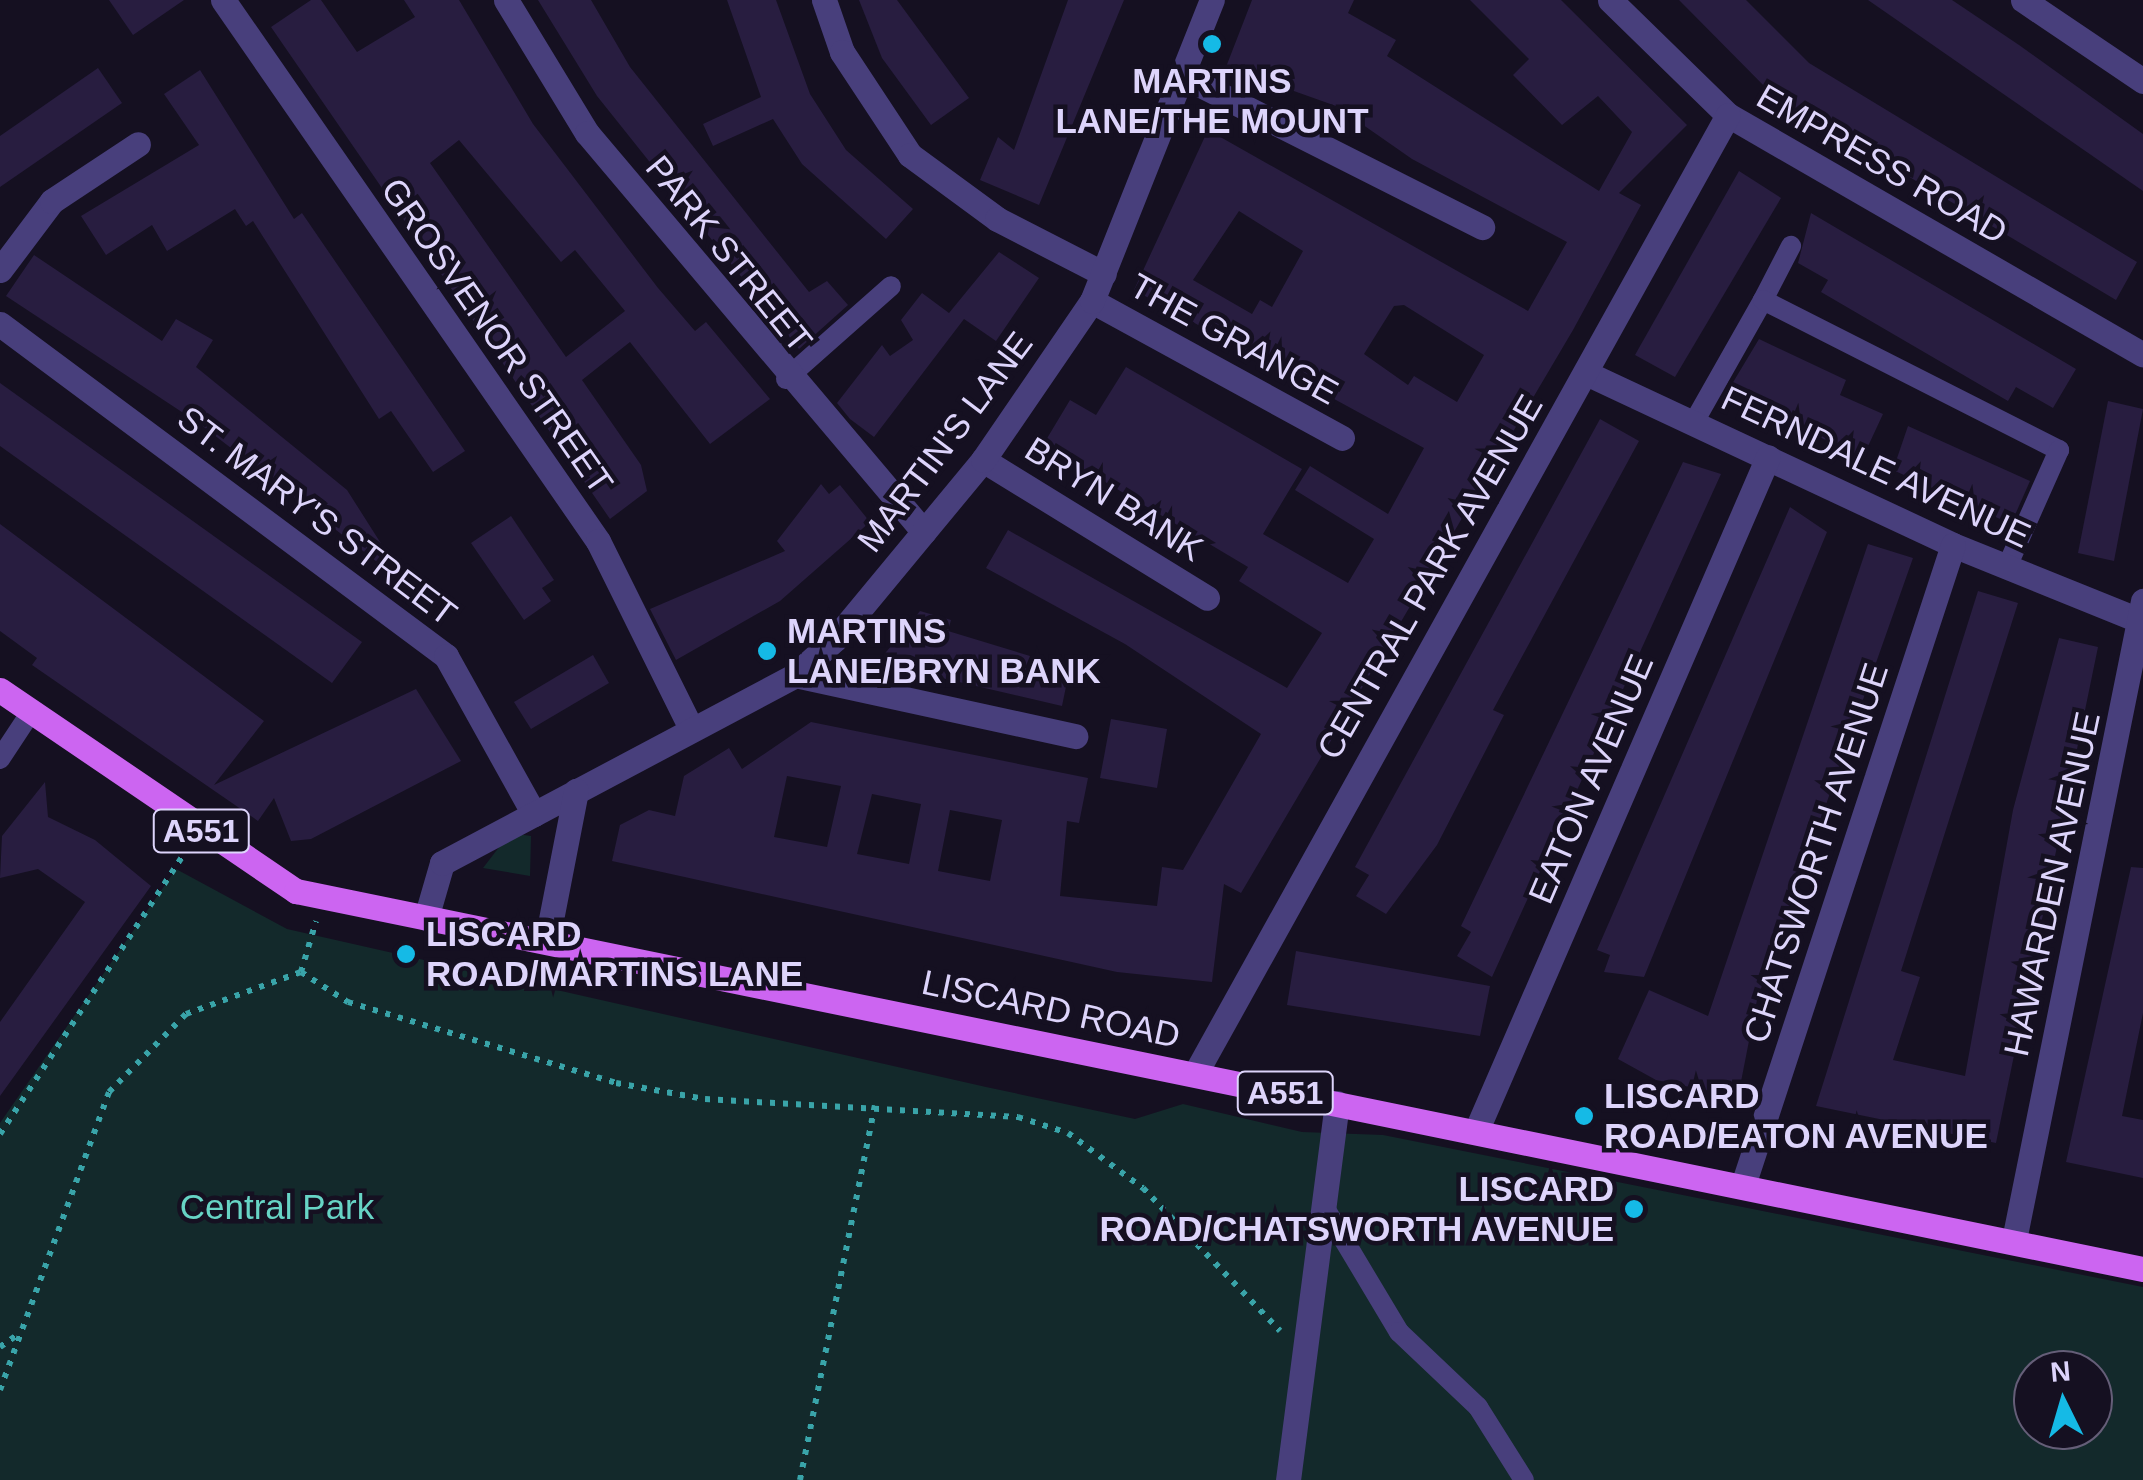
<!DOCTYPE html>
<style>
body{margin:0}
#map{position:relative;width:2143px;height:1480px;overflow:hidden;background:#151021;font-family:Arial,sans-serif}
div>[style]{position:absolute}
.green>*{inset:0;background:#13292b}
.building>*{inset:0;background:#281d40}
.path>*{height:6px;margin-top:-3px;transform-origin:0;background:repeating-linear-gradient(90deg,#39a4a9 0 5px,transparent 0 13px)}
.lane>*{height:20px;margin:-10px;padding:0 10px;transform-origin:10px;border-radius:10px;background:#483f7c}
.street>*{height:25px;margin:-12.5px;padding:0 12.5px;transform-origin:12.5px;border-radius:12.5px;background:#483f7c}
.primary>*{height:25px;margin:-12.5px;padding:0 12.5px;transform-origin:12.5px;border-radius:12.5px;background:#cc65f1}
.dots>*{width:28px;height:28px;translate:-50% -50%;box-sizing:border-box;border:5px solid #151021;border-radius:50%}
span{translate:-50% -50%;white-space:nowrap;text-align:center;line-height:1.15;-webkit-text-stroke:9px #151021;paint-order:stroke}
.shield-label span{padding:2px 8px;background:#151021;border:2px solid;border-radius:8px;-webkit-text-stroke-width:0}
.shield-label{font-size:32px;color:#ddd4fb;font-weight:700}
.poi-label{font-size:35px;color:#ddd4fb;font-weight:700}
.left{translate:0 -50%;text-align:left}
.right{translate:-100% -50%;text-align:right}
.street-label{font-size:35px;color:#ddd4fb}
.park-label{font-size:35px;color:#67d4c5}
.north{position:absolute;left:2013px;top:1350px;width:100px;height:100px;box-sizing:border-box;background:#151021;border:2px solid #655e78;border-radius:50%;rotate:355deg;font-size:28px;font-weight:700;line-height:40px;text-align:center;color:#ddd4fb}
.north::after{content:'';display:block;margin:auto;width:35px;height:45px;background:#15bae6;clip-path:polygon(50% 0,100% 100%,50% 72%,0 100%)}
</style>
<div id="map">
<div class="green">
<div style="clip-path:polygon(510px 833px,531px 836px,530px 876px,483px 868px)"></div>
<div style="clip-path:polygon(evenodd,176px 869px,287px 929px,986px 1087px,1135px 1119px,1183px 1104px,1302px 1132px,1383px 1135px,2143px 1287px,2143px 1480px,0 1480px,0 1123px,176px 869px,2033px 1370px,2093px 1370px,2093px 1430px,2033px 1430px,2033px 1370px)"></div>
</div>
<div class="building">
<div style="clip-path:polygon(109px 0,184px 0,133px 35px)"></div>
<div style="clip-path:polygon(evenodd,311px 0,321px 0,357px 52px,415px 17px,404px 0,459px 0,533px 124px,658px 288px,695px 331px,706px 322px,770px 399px,710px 444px,630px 342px,582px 380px,641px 465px,647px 491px,610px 519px,271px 27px,311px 0,459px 140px,561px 262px,575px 250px,625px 311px,566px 357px,430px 163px,459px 140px)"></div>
<div style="clip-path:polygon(538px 0,591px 0,630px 67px,809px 292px,827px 281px,848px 305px,799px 349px,597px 96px)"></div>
<div style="clip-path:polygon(727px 0,776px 0,810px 94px,846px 150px,913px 209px,886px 239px,802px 164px,773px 119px,713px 146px,703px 124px,761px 97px)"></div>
<div style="clip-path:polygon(859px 0,897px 0,969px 98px,931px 125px,882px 58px)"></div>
<div style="clip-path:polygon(1068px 0,1124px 0,1039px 205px,980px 180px,998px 137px,1014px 150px)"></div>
<div style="clip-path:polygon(evenodd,1252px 0,1354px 0,1348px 13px,1396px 40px,1387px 56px,1599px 191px,1632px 132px,1598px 96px,1562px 125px,1513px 75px,1529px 59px,1470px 0,1561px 0,1687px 125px,1619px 193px,1641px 205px,1573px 330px,1241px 893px,1224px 884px,1212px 982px,1117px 972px,612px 861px,620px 825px,649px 810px,675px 816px,684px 776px,729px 748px,742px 769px,811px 722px,1088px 778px,1079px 823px,1067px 821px,1060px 896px,1157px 906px,1162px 867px,1183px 870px,1261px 734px,1125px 644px,986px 568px,1008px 530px,1287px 688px,1322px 633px,1239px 581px,1248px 567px,1043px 445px,1070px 400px,1096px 415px,1126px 367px,1302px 469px,1263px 534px,1348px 583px,1374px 539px,1295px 490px,1310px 466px,1388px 514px,1424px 448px,1134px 290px,1208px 130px,1528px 311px,1567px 242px,1412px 159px,1336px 106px,1226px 67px,1252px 0,1239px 211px,1303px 251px,1272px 307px,1260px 300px,1252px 314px,1193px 280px,1239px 211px,1252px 0,1404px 305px,1484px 355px,1457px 402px,1414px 376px,1408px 385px,1364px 354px,1394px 306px,1404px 305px,1252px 0,787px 776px,841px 786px,827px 847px,774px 837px,787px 776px,1252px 0,872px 794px,921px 804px,909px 864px,857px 854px,872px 794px,1252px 0,950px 810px,1002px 820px,990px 881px,938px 871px,950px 810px)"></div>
<div style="clip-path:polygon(1679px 0,1746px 0,1809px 63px,2137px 262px,2116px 300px,1775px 97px)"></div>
<div style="clip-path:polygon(1868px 0,1952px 0,2019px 45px,2143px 134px,2143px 191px)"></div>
<div style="clip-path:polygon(98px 68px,122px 103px,0 187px,0 136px)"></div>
<div style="clip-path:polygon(200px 70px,294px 219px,302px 213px,465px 451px,433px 472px,391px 411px,379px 419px,253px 221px,246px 226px,235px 209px,167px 251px,152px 225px,106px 255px,81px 216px,199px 145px,164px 94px)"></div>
<div style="clip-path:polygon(1739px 171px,1781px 198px,1675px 377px,1635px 355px)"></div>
<div style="clip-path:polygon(1811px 213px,2076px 369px,2053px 408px,2016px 387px,2008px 401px,1821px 292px,1828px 280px,1798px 263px)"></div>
<div style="clip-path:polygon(999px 252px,1039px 278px,996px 341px,964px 319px,874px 437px,850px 419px,837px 403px,882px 345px,890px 356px,913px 340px,901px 320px,922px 293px,949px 313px)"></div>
<div style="clip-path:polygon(34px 255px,162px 341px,176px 319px,213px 340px,196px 367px,347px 490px,408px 586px,200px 424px,6px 296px)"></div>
<div style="clip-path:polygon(1759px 339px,1846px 380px,1840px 395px,1883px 414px,1863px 457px,1726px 394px)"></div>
<div style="clip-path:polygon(0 383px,362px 642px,332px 683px,0 446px)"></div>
<div style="clip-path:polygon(2108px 401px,2143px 409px,2114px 561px,2078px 553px)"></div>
<div style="clip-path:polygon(1600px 419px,1639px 441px,1493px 710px,1504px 715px,1437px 845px,1386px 914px,1356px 896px,1369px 875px,1355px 867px)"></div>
<div style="clip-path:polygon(1908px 426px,2030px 481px,2011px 524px,1893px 470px)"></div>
<div style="clip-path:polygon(1683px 462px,1721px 474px,1492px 977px,1457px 956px,1471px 932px,1461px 926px)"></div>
<div style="clip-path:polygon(821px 484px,829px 494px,840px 485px,870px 522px,780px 601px,676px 660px,650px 609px,785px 551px,777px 541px)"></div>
<div style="clip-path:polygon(1790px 507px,1827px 532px,1644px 977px,1604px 972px,1610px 955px,1597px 950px)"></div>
<div style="clip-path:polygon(511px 516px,554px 580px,542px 588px,551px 601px,524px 620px,471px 543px)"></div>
<div style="clip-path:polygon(0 524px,264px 721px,214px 785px,416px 689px,461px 761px,311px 839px,291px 841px,274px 798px,258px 821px,32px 665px,37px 658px,0 631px)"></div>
<div style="clip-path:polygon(1868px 544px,1913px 558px,1757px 1000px,1738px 1097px,1656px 1080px,1618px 1059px,1649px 990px,1708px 1016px)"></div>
<div style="clip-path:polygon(1978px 591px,2018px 603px,1901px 971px,1920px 977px,1893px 1060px,1965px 1076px,2013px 810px,2059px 638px,2098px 647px,1996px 1143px,1816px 1106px)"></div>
<div style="clip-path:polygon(920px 611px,951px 620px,948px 631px,1030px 656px,1025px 668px,1068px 677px,1062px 706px,877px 663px)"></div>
<div style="clip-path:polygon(593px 655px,609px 683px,531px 729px,514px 702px)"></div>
<div style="clip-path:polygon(1111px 719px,1167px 729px,1157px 788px,1100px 778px)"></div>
<div style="clip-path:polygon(45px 782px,48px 817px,95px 840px,151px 886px,0 1096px,0 1022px,85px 902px,38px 869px,0 878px,2px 836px)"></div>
<div style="clip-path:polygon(2131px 867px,2143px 868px,2143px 1013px,2122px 1116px,2143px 1120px,2143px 1178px,2066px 1162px)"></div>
<div style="clip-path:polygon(1296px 951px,1490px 986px,1480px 1036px,1287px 1005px)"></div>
</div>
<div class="path">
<div style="left:301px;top:972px;width:56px;rotate:32.6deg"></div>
<div style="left:348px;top:1002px;width:280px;rotate:16.8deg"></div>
<div style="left:616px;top:1083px;width:90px;rotate:10.2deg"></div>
<div style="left:705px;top:1099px;width:314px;rotate:3.3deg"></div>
<div style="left:1018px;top:1117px;width:52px;rotate:17.7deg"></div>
<div style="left:1068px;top:1133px;width:93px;rotate:36.3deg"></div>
<div style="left:1143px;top:1188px;width:198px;rotate:46.2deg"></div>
<div style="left:0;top:1134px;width:342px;rotate:-56.7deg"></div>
<div style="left:0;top:1347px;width:24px;rotate:-35deg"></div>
<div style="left:0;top:1390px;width:317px;rotate:-69.9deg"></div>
<div style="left:109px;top:1092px;width:110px;rotate:-45.4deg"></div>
<div style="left:186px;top:1014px;width:122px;rotate:-20.1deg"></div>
<div style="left:301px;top:972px;width:53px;rotate:-73.6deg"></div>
<div style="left:800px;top:1480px;width:382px;rotate:-78.7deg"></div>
</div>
<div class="lane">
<div style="left:1763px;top:300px;width:61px;rotate:-62.6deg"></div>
<div style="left:786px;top:379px;width:140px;rotate:-41.5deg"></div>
<div style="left:1694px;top:422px;width:140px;rotate:-60.5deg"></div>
<div style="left:1763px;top:300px;width:332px;rotate:26.9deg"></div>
<div style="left:2059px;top:450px;width:128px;rotate:114deg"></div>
<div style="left:0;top:759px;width:56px;rotate:-56.6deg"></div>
<div style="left:1323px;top:1205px;width:148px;rotate:59.1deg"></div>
<div style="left:1399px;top:1332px;width:109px;rotate:43.5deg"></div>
<div style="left:1478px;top:1407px;width:86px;rotate:57.8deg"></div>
</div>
<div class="street">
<div style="left:223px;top:0;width:658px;rotate:55.27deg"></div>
<div style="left:598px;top:541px;width:207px;rotate:63.6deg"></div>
<div style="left:506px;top:0;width:156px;rotate:58.7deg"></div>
<div style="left:587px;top:133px;width:522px;rotate:49.82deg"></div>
<div style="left:824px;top:0;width:55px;rotate:70.9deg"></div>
<div style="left:842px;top:52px;width:123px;rotate:56.6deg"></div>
<div style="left:910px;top:155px;width:108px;rotate:36.3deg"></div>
<div style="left:997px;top:219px;width:120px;rotate:27.2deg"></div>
<div style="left:1610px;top:0;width:165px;rotate:44.3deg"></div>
<div style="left:1728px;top:115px;width:479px;rotate:30deg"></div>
<div style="left:2023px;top:0;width:145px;rotate:34deg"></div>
<div style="left:1185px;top:77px;width:333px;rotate:26.8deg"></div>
<div style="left:0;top:270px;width:86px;rotate:-53deg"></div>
<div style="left:52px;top:201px;width:103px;rotate:-33.5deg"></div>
<div style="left:1092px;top:301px;width:285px;rotate:28.7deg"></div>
<div style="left:0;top:324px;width:556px;rotate:36.66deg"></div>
<div style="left:446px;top:656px;width:181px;rotate:60.9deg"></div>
<div style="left:1586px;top:373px;width:405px;rotate:25.1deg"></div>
<div style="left:1953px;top:545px;width:201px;rotate:22deg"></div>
<div style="left:983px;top:460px;width:263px;rotate:31.6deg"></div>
<div style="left:795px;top:675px;width:287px;rotate:12.3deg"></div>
<div style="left:426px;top:918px;width:57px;rotate:-73.8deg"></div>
<div style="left:442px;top:863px;width:400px;rotate:-28deg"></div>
<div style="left:795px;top:675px;width:54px;rotate:-42deg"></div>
<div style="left:835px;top:639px;width:232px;rotate:-50.4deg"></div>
<div style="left:983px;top:460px;width:193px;rotate:-55.6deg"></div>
<div style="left:1092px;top:301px;width:324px;rotate:-68.3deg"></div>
<div style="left:547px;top:940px;width:152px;rotate:-79deg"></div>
<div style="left:1195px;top:1074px;width:1097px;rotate:-60.94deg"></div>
<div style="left:1477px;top:1129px;width:732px;rotate:-66.59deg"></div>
<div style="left:1744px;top:1182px;width:670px;rotate:-71.84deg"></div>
<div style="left:2014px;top:1240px;width:652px;rotate:-78.59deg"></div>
<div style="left:1288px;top:1480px;width:380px;rotate:-82.6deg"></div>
</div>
<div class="primary">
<div style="left:0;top:690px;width:358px;rotate:34.2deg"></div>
<div style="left:296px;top:891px;width:1885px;rotate:11.57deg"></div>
</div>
<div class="dots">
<div style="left:1212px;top:44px;background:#15bae6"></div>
<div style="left:767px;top:651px;background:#15bae6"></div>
<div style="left:406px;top:954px;background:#15bae6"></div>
<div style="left:1584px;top:1116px;background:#15bae6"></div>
<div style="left:1634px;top:1209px;background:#15bae6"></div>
</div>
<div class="shield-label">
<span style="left:201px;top:831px">A551</span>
<span style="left:1285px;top:1093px">A551</span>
</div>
<div class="poi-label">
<span style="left:1212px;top:101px">MARTINS<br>LANE/THE MOUNT</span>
<span class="left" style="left:787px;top:651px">MARTINS<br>LANE/BRYN BANK</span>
<span class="left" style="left:426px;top:954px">LISCARD<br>ROAD/MARTINS LANE</span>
<span class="left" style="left:1604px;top:1116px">LISCARD<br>ROAD/EATON AVENUE</span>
<span class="right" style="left:1614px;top:1209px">LISCARD<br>ROAD/CHATSWORTH AVENUE</span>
</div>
<div class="street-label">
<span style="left:1882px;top:164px;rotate:30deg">EMPRESS ROAD</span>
<span style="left:729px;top:254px;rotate:51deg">PARK STREET</span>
<span style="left:497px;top:336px;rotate:55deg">GROSVENOR STREET</span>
<span style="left:1234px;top:339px;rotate:29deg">THE GRANGE</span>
<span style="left:945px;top:442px;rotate:-53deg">MARTIN'S LANE</span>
<span style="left:1876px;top:467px;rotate:25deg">FERNDALE AVENUE</span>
<span style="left:1114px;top:499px;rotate:32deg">BRYN BANK</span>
<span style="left:317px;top:516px;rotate:37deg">ST. MARY'S STREET</span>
<span style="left:1430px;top:577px;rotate:-60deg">CENTRAL PARK AVENUE</span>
<span style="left:1591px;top:779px;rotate:-67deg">EATON AVENUE</span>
<span style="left:1816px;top:853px;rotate:-72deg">CHATSWORTH AVENUE</span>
<span style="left:2052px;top:884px;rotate:-78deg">HAWARDEN AVENUE</span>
<span style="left:1051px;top:1009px;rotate:12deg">LISCARD ROAD</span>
</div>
<div class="park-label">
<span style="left:277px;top:1207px">Central Park</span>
</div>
<div class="north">N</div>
</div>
